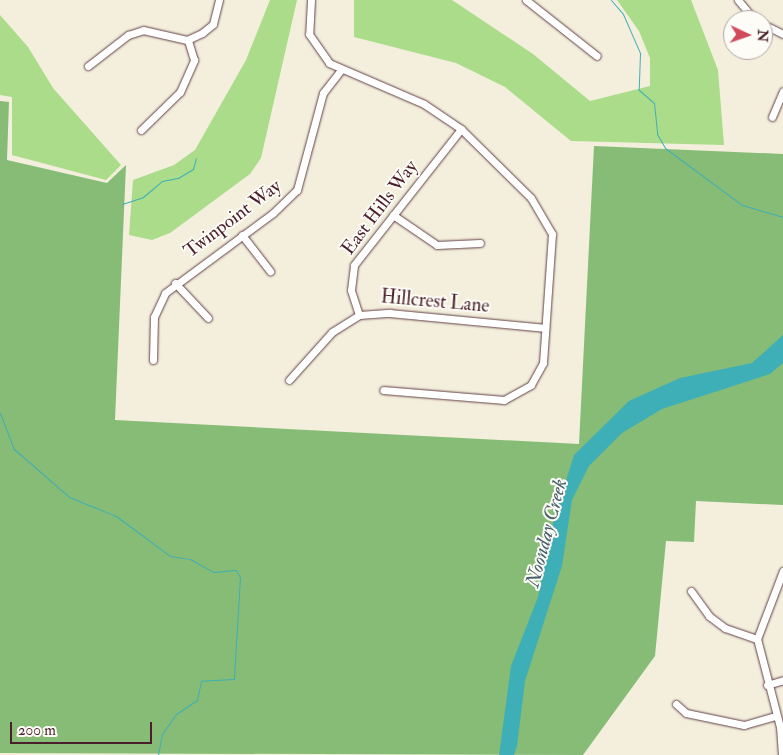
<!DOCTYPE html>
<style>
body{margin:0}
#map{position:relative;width:783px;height:755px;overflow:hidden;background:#f3efdc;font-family:"IM FELL Double Pica",serif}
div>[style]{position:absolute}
.green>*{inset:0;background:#aadc8a}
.forest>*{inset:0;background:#87bc76}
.water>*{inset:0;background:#3eafb6}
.stream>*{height:1px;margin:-0.5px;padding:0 0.5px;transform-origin:0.5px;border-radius:0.5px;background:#3eafb6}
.roads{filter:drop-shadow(0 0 1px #633e46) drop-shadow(0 0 1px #633e46)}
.minor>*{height:7px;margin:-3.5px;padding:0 3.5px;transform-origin:3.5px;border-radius:3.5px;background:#fff}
span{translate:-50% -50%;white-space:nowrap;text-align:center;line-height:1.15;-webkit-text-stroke:4px #fdfcf7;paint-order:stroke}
.street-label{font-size:19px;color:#4a1f2b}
.water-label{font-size:20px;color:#45606a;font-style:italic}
.north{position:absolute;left:723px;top:10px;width:50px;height:50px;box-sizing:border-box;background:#fdfcf7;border:1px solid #b5a4a5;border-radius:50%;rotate:93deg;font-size:14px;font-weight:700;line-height:20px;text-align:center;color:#4a1f2b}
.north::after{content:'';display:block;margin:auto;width:18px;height:22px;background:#d1495b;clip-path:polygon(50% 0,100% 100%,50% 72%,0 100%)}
.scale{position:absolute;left:10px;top:722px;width:142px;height:22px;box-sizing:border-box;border:2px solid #4a1f2b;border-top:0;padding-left:6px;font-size:15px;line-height:18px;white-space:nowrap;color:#4a1f2b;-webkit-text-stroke:4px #fdfcf7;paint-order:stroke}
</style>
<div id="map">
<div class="green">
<div style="clip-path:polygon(270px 0,297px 0,261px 158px,250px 174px,170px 233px,152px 240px,129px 235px,133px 180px,174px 165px,195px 150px,246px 60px)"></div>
<div style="clip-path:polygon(354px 0,452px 0,533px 54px,590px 101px,650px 86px,650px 58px,639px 31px,617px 0,691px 0,718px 70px,724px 145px,571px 141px,505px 87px,456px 63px,354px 37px)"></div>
<div style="clip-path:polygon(0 15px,28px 47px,53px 88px,121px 165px,106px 180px,12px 155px,12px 97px,0 95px)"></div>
</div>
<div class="forest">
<div style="clip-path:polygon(0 101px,9px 102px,7px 160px,107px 183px,126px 165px,115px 420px,579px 444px,594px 146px,783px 154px,783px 505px,696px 501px,694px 542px,666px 541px,655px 656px,583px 755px,0 753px)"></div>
</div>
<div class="water">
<div style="clip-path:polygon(783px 335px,783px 363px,770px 374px,662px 409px,622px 433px,589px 466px,572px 500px,562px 566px,525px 681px,517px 746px,514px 755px,499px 755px,511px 666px,538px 597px,553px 522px,574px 455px,629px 401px,680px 378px,752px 363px)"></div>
</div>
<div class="stream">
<div style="left:611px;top:0;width:18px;rotate:49deg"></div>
<div style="left:623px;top:14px;width:43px;rotate:66.4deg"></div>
<div style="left:640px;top:53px;width:37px;rotate:92deg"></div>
<div style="left:639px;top:90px;width:20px;rotate:41deg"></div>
<div style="left:654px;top:103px;width:31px;rotate:84deg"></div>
<div style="left:657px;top:134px;width:16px;rotate:60deg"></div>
<div style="left:665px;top:148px;width:96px;rotate:36.5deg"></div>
<div style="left:742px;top:205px;width:43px;rotate:16.3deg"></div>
<div style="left:122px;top:204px;width:22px;rotate:-18deg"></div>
<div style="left:143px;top:197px;width:25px;rotate:-40deg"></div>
<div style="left:162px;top:181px;width:16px;rotate:-11deg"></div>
<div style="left:178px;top:178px;width:17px;rotate:-31deg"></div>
<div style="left:193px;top:169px;width:11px;rotate:-75deg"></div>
<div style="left:0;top:413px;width:39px;rotate:69deg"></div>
<div style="left:14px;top:449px;width:73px;rotate:41.1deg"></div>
<div style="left:69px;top:497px;width:51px;rotate:22deg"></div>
<div style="left:116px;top:516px;width:67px;rotate:36.5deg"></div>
<div style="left:170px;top:556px;width:20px;rotate:9deg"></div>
<div style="left:190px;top:559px;width:26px;rotate:29deg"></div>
<div style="left:213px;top:572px;width:23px;rotate:-5deg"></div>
<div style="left:236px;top:570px;width:8px;rotate:60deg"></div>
<div style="left:240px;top:577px;width:102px;rotate:93.4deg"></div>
<div style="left:234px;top:679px;width:33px;rotate:177deg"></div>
<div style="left:201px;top:681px;width:19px;rotate:102deg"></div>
<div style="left:197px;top:700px;width:25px;rotate:146deg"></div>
<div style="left:176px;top:714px;width:24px;rotate:125deg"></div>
<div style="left:162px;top:734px;width:21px;rotate:101deg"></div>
</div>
<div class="roads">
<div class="minor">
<div style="left:311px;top:0;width:34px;rotate:93deg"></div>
<div style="left:309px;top:34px;width:35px;rotate:55deg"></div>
<div style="left:329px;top:63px;width:103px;rotate:23.3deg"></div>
<div style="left:424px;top:104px;width:45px;rotate:34deg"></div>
<div style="left:461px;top:129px;width:98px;rotate:44.6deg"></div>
<div style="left:531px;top:198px;width:42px;rotate:59.7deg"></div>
<div style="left:552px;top:234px;width:129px;rotate:94deg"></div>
<div style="left:543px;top:363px;width:25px;rotate:119deg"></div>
<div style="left:531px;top:385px;width:31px;rotate:151deg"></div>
<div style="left:504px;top:400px;width:121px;rotate:-175.3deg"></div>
<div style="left:526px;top:0;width:90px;rotate:38.3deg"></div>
<div style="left:738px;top:0;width:26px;rotate:50deg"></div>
<div style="left:763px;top:24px;width:22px;rotate:27deg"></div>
<div style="left:88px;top:66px;width:51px;rotate:-37.8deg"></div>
<div style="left:128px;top:35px;width:16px;rotate:-18deg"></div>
<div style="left:143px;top:30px;width:45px;rotate:12.8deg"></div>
<div style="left:187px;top:40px;width:17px;rotate:-25deg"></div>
<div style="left:202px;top:33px;width:14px;rotate:-39deg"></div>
<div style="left:213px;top:24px;width:25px;rotate:-76deg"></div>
<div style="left:772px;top:117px;width:28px;rotate:-67deg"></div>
<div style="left:141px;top:130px;width:54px;rotate:-44.3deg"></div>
<div style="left:180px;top:92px;width:35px;rotate:-66deg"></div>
<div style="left:194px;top:60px;width:21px;rotate:-107deg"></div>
<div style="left:393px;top:215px;width:53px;rotate:34.3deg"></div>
<div style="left:437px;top:245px;width:43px;rotate:-2.7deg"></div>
<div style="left:242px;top:235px;width:46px;rotate:52.1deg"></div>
<div style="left:175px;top:283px;width:48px;rotate:46.7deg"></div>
<div style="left:359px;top:315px;width:26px;rotate:-108deg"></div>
<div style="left:351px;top:290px;width:25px;rotate:-83deg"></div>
<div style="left:354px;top:265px;width:173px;rotate:-51.8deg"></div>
<div style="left:153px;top:360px;width:43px;rotate:-88.7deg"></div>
<div style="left:154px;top:317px;width:26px;rotate:-65deg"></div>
<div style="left:165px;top:293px;width:134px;rotate:-36.5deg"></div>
<div style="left:273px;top:213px;width:33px;rotate:-44deg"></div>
<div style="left:297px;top:190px;width:100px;rotate:-75deg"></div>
<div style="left:323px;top:93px;width:28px;rotate:-52deg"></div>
<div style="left:289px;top:380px;width:64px;rotate:-48.1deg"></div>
<div style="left:332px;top:332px;width:32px;rotate:-32deg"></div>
<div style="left:359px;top:315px;width:31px;rotate:-4deg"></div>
<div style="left:390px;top:313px;width:156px;rotate:5.5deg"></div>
<div style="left:691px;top:591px;width:31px;rotate:54deg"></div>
<div style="left:709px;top:616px;width:20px;rotate:37deg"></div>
<div style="left:725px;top:628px;width:34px;rotate:19deg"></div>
<div style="left:767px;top:685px;width:17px;rotate:-17deg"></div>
<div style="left:676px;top:704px;width:13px;rotate:42deg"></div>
<div style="left:686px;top:713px;width:59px;rotate:11.7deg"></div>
<div style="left:744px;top:725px;width:33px;rotate:-16deg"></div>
<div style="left:782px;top:755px;width:28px;rotate:-94deg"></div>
<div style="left:780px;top:727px;width:91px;rotate:-104.6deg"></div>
<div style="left:757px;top:639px;width:73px;rotate:-69.1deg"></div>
</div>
</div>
<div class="street-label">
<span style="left:380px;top:208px;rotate:-53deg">East Hills Way</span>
<span style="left:233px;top:219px;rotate:-37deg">Twinpoint Way</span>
<span style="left:435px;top:302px;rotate:5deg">Hillcrest Lane</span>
</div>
<div class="water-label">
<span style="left:546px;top:533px;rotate:-75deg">Noonday Creek</span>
</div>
<div class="north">N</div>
<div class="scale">200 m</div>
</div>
